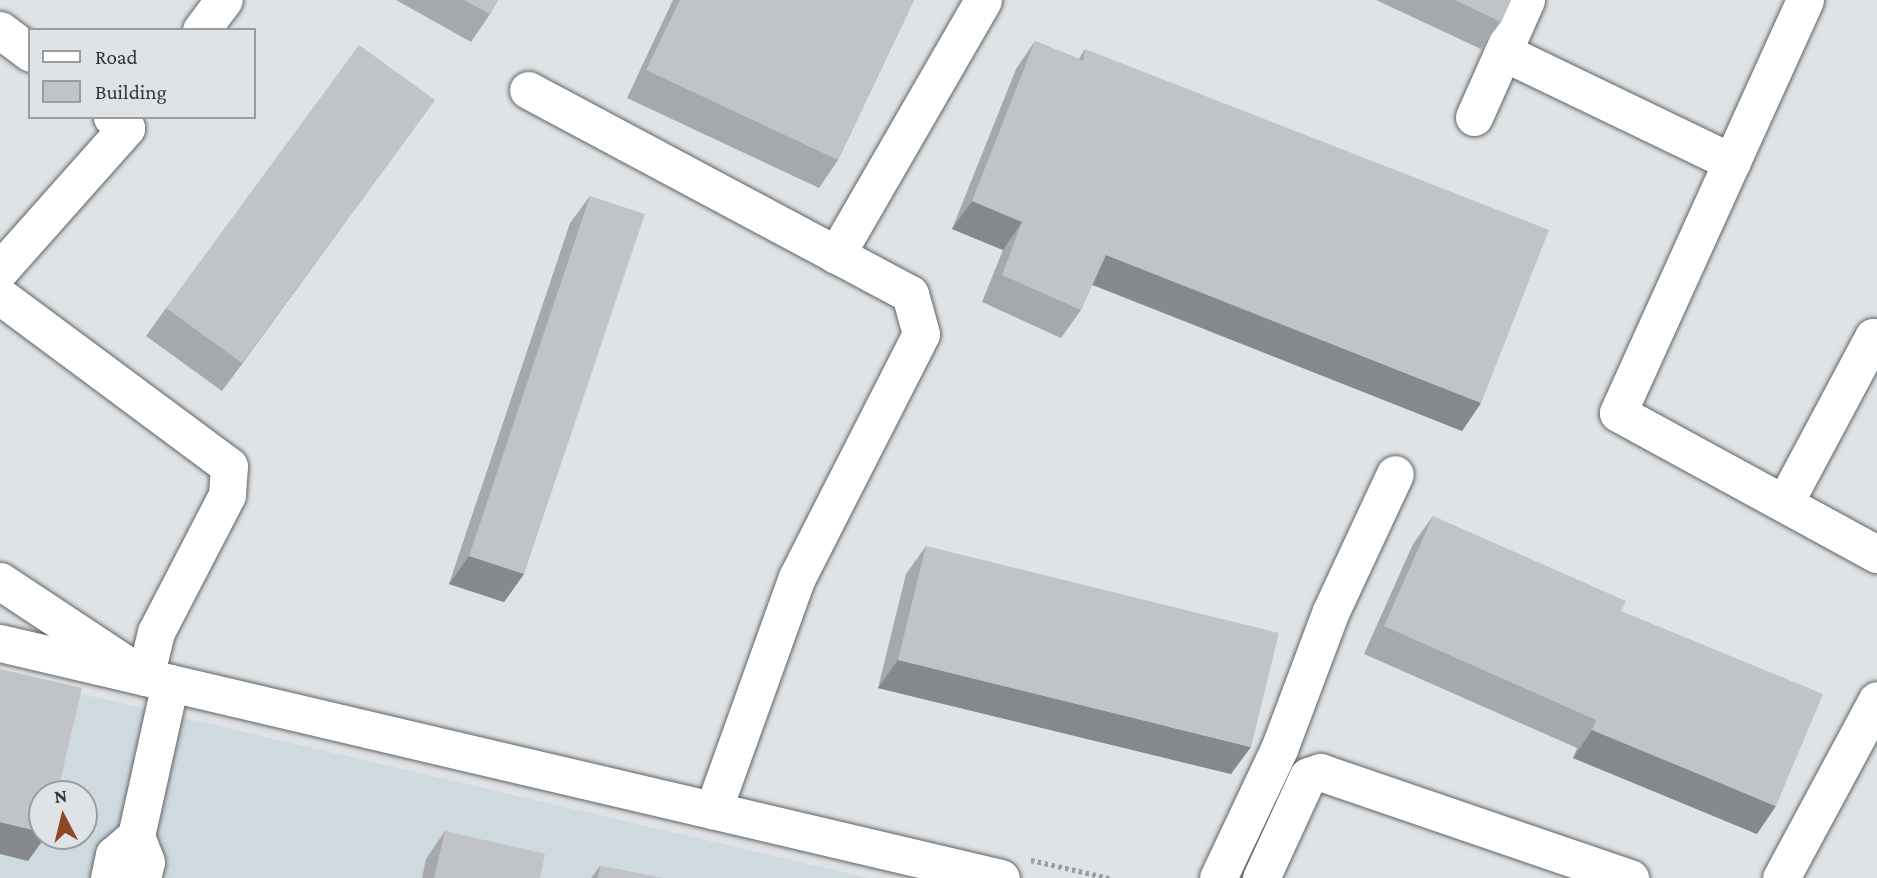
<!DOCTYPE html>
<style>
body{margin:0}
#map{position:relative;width:1877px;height:878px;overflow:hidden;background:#dfe3e6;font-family:"Crimson Pro",serif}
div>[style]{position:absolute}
.built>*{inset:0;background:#ced9e0}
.path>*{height:4.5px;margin-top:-2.25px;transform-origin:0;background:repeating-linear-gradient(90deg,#9a9d9f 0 3.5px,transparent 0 7px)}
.roads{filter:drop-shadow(0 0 2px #606466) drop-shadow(0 0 2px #606466)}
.minor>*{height:37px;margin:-18.5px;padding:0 18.5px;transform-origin:18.5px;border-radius:18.5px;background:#fff}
.wall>*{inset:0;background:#a5a9ab}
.shaded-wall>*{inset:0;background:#86898b}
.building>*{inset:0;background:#c0c4c7}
span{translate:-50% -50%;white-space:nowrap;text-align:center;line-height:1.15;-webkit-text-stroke:7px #dfe3e6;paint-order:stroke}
.legend{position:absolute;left:28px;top:28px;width:228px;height:91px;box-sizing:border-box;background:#dfe3e6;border:2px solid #9a9da0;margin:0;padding:9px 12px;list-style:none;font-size:21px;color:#333536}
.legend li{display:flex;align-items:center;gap:14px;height:35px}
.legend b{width:35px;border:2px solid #9a9da0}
.north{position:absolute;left:28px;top:780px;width:70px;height:70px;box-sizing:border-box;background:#dfe3e6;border:2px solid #9a9da0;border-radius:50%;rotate:353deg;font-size:19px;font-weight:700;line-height:28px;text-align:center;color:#333536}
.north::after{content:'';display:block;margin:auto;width:24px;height:32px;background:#904726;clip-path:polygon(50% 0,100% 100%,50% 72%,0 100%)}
</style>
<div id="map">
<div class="built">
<div style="clip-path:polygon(evenodd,0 675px,868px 878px,0 878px,0 675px,42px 794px,84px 794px,84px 836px,42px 836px,42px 794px)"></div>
</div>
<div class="path">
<div style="left:1031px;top:860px;width:80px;rotate:13deg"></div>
</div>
<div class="roads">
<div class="minor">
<div style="left:1526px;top:0;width:57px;rotate:113.9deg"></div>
<div style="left:1503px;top:52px;width:254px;rotate:25.7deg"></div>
<div style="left:1805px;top:0;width:453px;rotate:114.4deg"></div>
<div style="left:1618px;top:413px;width:295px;rotate:28.6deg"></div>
<div style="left:0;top:30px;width:38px;rotate:37deg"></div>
<div style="left:201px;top:30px;width:38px;rotate:-53deg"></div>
<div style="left:528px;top:90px;width:433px;rotate:28.1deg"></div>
<div style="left:910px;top:294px;width:41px;rotate:74.6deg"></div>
<div style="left:921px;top:334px;width:273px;rotate:117deg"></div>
<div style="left:797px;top:577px;width:248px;rotate:109.8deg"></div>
<div style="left:1474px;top:117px;width:71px;rotate:-66deg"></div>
<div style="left:836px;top:255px;width:294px;rotate:-60deg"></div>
<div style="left:0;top:270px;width:190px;rotate:-48.4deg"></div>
<div style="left:126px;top:128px;width:18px;rotate:-142deg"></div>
<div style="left:0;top:296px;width:285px;rotate:36.6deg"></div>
<div style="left:229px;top:466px;width:29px;rotate:94deg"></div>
<div style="left:227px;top:495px;width:154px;rotate:117.4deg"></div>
<div style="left:156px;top:632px;width:46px;rotate:103.7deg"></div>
<div style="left:145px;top:677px;width:174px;rotate:-146.5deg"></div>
<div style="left:1785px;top:502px;width:187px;rotate:-61.9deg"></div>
<div style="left:1873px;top:337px;width:4px;rotate:27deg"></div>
<div style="left:0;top:643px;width:1028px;rotate:13.21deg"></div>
<div style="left:109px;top:878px;width:24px;rotate:-78deg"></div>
<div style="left:114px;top:855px;width:29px;rotate:-41deg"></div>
<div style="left:142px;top:878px;width:16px;rotate:-76deg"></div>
<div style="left:146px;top:862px;width:28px;rotate:-111deg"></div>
<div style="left:136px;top:836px;width:157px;rotate:-77.5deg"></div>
<div style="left:1218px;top:878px;width:143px;rotate:-64.7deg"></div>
<div style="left:1279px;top:749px;width:147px;rotate:-69.4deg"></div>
<div style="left:1331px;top:611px;width:151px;rotate:-65deg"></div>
<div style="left:1261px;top:878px;width:112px;rotate:-65.3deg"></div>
<div style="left:1308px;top:776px;width:13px;rotate:-18deg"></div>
<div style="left:1320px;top:772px;width:328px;rotate:18.9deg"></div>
<div style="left:1781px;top:878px;width:202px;rotate:-61.7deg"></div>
</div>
</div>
<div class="wall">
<div style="clip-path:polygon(396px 0,498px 0,490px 14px,471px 42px)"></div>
<div style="clip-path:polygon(673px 0,914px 0,838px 160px,819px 188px,627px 98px)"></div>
<div style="clip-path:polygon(1376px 0,1511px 0,1501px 22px,1481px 49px)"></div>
<div style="clip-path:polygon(1035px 41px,1079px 59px,1085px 49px,1481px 403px,1462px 431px,1092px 285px,1081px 310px,1061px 338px,982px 302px,1003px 250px,952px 229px,1016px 69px)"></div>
<div style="clip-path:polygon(415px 127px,222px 391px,146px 336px,166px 308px)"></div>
<div style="clip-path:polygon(590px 196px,524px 574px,504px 602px,449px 584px,570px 223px)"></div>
<div style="clip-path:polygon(1433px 516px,1621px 611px,1757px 834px,1573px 758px,1577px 748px,1364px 654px,1413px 544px)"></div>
<div style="clip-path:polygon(926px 546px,1231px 774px,878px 688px,906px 574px)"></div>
<div style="clip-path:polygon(445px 831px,540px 878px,422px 878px,426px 859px)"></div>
<div style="clip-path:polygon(600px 866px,662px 878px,591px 878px)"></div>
</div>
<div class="shaded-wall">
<div style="clip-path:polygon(435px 100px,415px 127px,222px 391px,242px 363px)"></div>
<div style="clip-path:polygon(972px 201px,1022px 222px,1003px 250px,952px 229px)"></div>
<div style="clip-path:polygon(1106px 255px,1481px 403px,1462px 431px,1086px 282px)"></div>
<div style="clip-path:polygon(469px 556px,524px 574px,504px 602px,449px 584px)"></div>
<div style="clip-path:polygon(898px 660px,1251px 747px,1231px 774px,878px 688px)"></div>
<div style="clip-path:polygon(1592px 730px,1776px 806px,1757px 834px,1573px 758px)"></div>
<div style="clip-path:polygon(0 822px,42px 832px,42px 836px,46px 836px,28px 861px,0 854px)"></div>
</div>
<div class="building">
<div style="clip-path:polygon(464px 0,498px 0,490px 14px)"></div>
<div style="clip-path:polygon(680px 0,914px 0,838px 160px,646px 70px)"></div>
<div style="clip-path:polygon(1455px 0,1511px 0,1501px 22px)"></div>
<div style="clip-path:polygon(1035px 41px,1083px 61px,1085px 49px,1549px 230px,1481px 403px,1106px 255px,1081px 310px,1002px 275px,1022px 222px,972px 201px)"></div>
<div style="clip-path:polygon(359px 45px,435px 100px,242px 363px,166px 308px)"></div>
<div style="clip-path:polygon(590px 196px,645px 214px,524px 574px,469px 556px)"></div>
<div style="clip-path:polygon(1433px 516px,1626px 601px,1621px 611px,1823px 694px,1776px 806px,1592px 730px,1596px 720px,1384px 626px)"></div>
<div style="clip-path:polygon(926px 546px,1279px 633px,1251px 747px,898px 660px)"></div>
<div style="clip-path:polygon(0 669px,82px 688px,57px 794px,42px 794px,42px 832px,0 822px)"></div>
<div style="clip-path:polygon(445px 831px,545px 854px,540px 878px,434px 878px)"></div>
<div style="clip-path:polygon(600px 866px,662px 878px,598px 878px)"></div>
</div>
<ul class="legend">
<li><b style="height:9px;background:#fff"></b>Road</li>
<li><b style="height:19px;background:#c0c4c7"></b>Building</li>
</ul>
<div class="north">N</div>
</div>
